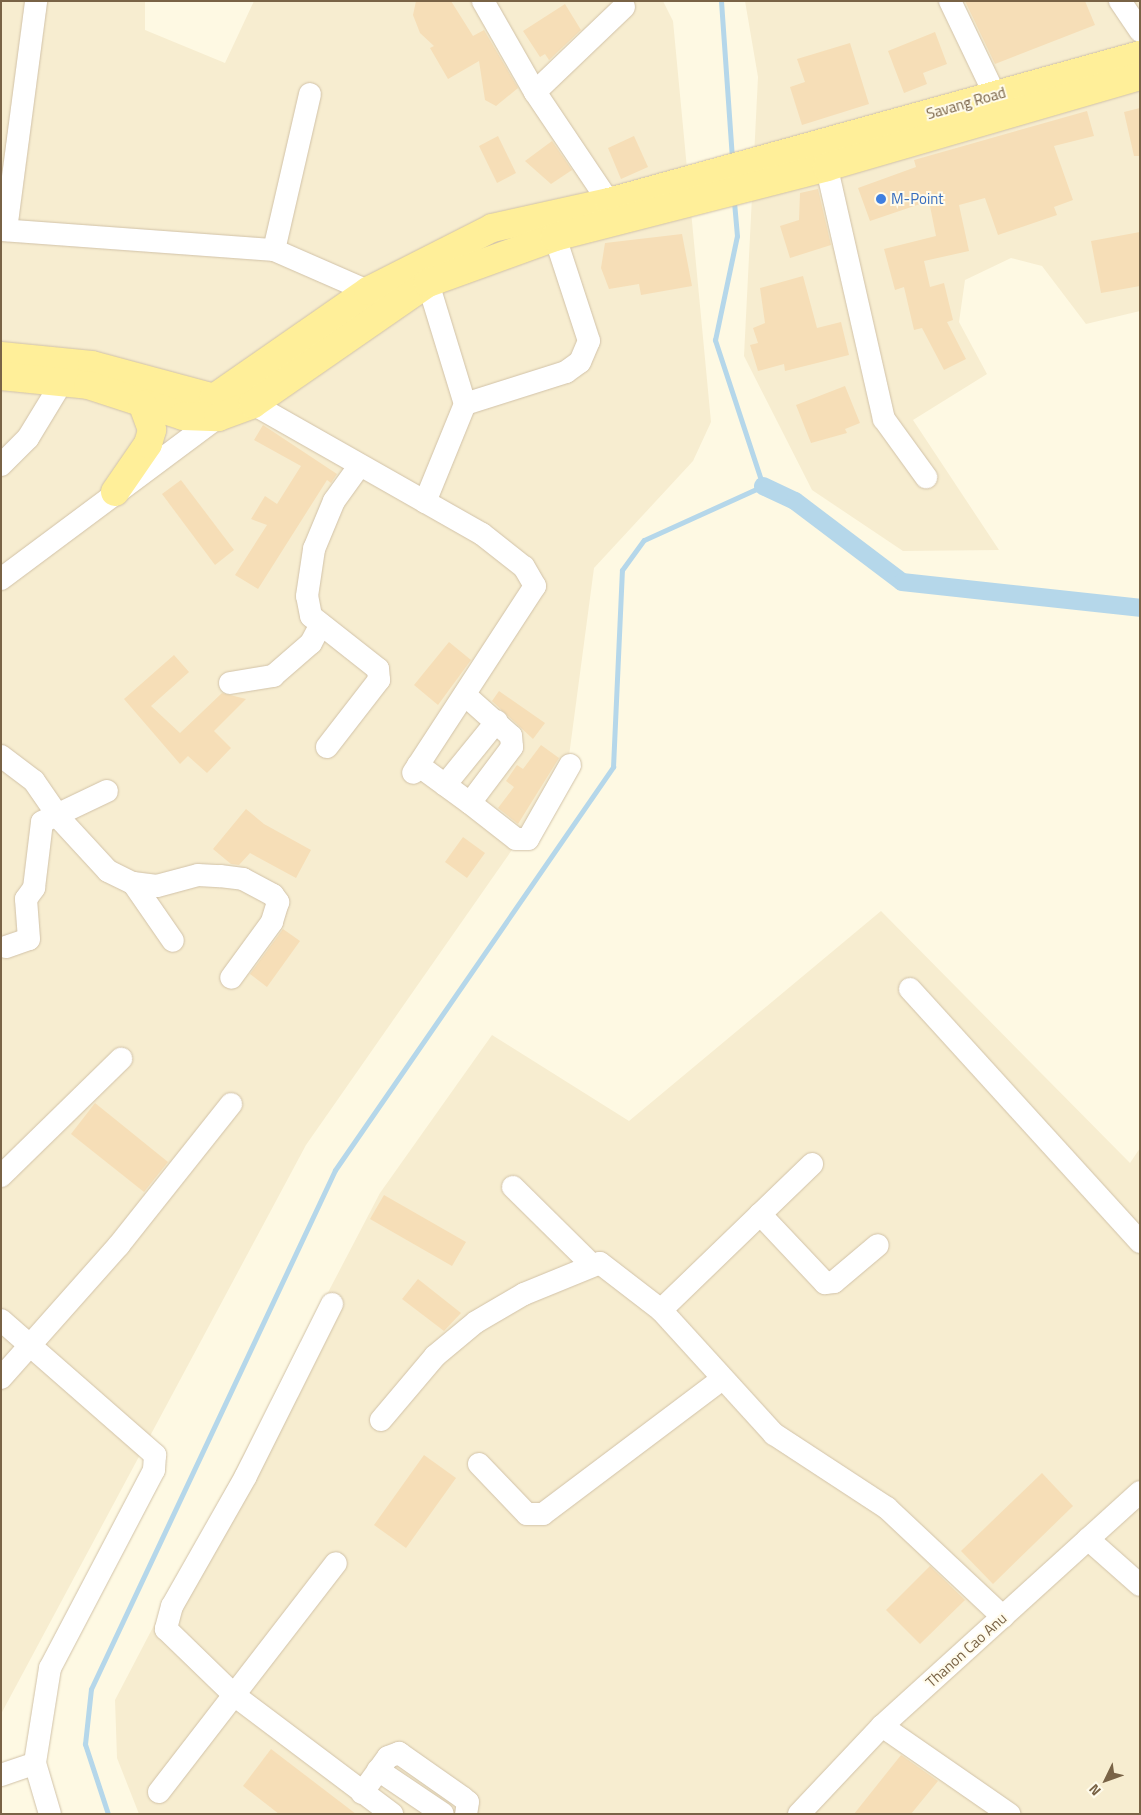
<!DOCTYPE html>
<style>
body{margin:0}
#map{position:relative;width:1141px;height:1815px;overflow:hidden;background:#fef9e3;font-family:"Titillium Web",sans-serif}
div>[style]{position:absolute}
.residential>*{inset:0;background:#f7edd0}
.stream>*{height:5px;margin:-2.5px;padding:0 2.5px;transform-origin:2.5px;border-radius:2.5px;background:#b5d7ea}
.canal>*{height:18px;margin:-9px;padding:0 9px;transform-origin:9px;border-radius:9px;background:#b5d7ea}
.building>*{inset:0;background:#f6deb7}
.roads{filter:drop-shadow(0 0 1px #d1c2a8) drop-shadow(0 0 1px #d1c2a8)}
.minor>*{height:22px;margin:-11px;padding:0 11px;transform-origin:11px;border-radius:11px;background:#fff}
.major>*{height:28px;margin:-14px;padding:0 14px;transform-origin:14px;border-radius:14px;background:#ffef99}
.dots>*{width:14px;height:14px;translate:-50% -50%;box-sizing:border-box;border:2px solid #fffbeb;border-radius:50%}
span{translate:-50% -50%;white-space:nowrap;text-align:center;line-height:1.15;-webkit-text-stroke:4px #fffbeb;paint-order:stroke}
.street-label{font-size:15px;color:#796346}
.shop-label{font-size:15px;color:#366cbe}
.left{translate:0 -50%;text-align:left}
.frame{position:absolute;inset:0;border:2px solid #796346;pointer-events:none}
.north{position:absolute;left:1081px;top:1755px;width:50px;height:50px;-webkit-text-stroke:4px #fffbeb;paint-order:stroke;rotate:228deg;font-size:14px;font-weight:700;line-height:20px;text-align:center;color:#796346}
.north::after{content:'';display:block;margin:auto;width:18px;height:22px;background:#796346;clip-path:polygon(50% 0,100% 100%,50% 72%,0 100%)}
</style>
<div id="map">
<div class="residential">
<div style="clip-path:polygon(1px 1px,145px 1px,145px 30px,225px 63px,254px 1px,663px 1px,673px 21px,711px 422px,693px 461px,594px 568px,567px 771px,306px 1145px,1px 1714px)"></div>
<div style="clip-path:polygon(745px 1px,1140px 1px,1140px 311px,1086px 324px,1042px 266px,1011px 258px,965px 280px,959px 322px,987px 374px,913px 420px,999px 550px,903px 551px,812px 490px,744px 356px,758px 77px)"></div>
<div style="clip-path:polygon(881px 911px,1130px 1163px,1140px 1148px,1140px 1814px,139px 1814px,117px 1758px,115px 1700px,380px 1193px,492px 1035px,629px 1121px)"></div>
</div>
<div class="stream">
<div style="left:721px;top:1px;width:159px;rotate:86deg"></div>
<div style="left:108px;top:1814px;width:74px;rotate:-108.2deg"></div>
<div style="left:85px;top:1744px;width:55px;rotate:-83.8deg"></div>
<div style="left:91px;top:1689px;width:573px;rotate:-64.82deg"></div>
<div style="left:335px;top:1170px;width:490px;rotate:-55.4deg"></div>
<div style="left:613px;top:767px;width:197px;rotate:-87.4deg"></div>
<div style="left:622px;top:570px;width:37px;rotate:-54deg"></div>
<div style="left:644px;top:540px;width:131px;rotate:-24.4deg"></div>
<div style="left:763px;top:486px;width:154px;rotate:-108.2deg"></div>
<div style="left:715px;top:340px;width:106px;rotate:-78.1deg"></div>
<div style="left:737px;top:236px;width:38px;rotate:-95deg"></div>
</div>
<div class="canal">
<div style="left:763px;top:486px;width:35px;rotate:25deg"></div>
<div style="left:795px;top:501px;width:134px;rotate:37.1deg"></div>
<div style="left:902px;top:582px;width:239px;rotate:6.2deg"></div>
</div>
<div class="building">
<div style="clip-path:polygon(416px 1px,451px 1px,473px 36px,484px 30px,518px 88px,496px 106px,485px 100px,479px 61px,448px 79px,430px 48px,434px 46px,420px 33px,413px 15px)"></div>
<div style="clip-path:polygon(965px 1px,1085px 1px,1095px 25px,995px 64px)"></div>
<div style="clip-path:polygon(565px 4px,581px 30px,549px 60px,545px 54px,540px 57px,523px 31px)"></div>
<div style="clip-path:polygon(935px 32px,947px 64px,923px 73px,927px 84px,904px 93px,888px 51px)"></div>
<div style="clip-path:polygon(850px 43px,869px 104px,802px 125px,790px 87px,805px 82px,797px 59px)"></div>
<div style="clip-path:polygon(1140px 108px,1140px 156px,1134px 156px,1124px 112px)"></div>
<div style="clip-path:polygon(1087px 111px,1094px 136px,1054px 146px,1073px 200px,1054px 207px,1057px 215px,998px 235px,985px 198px,959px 205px,969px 251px,924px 261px,930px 287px,944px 283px,953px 320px,947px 322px,966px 359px,944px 370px,922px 328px,914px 330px,904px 287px,895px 290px,884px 249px,936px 236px,929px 201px,870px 221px,858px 188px,916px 167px,914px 160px)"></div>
<div style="clip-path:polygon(498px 136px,516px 173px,497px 183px,479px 146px)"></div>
<div style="clip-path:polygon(634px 136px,648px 167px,621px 179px,608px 148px)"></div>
<div style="clip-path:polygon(552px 141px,572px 170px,551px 184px,525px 161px)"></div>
<div style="clip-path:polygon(818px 189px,831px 245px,790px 258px,780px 226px,799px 220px,800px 193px)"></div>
<div style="clip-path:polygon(1140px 232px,1140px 286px,1101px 293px,1091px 241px)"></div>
<div style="clip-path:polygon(682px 234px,692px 286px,641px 295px,639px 284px,609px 289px,601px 268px,605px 243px)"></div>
<div style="clip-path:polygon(803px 276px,817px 328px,841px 322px,849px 355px,785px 371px,784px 364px,758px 371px,750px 345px,758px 343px,753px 328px,765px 323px,760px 288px)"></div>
<div style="clip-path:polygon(845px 386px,860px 423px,845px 429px,847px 433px,811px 443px,796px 405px)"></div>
<div style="clip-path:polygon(263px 425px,337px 474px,331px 483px,327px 480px,258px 589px,235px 575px,267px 525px,251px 519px,265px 496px,277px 504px,301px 466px,254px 440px)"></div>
<div style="clip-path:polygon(181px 480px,234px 550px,215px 565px,162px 494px)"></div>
<div style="clip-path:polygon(449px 642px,471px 660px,438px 705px,414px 685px)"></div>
<div style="clip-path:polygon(174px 655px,189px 672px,151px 706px,180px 733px,222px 693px,246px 699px,214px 731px,231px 748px,207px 773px,188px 756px,180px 764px,124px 699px)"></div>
<div style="clip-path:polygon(499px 691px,545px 723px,533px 739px,492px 701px)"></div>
<div style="clip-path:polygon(541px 745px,559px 758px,518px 824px,498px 808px,514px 787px,506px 781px,517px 765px,523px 769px)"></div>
<div style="clip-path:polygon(246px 809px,264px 824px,311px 850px,296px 878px,250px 853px,239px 865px,231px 864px,213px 849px)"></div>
<div style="clip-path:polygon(463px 837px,485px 853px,467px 878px,445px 862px)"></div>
<div style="clip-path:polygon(283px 929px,300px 941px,267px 987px,250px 974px)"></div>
<div style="clip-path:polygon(95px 1103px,168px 1162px,144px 1192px,71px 1134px)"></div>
<div style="clip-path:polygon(384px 1195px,466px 1242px,452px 1266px,370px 1219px)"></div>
<div style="clip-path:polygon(418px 1279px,461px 1313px,444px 1331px,402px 1299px)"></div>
<div style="clip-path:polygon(424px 1455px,456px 1478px,406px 1548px,374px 1525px)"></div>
<div style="clip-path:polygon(1042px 1473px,1073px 1506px,993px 1584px,961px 1551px)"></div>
<div style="clip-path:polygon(930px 1566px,965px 1600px,920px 1644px,886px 1610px)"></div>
<div style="clip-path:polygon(271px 1749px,356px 1814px,279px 1814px,243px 1786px)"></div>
<div style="clip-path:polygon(901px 1755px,938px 1781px,911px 1814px,854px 1814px)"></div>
</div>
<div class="roads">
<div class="minor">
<div style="left:483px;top:1px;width:105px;rotate:60.3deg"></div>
<div style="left:535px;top:92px;width:133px;rotate:56.1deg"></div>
<div style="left:950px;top:1px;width:104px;rotate:64.4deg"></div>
<div style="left:1120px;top:1px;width:36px;rotate:56deg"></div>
<div style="left:535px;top:92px;width:123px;rotate:-43.7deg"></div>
<div style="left:823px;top:151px;width:275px;rotate:77.2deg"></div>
<div style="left:884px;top:419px;width:72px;rotate:54.1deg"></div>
<div style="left:1px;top:230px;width:274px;rotate:4.2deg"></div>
<div style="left:274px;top:250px;width:103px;rotate:23.6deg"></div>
<div style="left:6px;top:230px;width:231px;rotate:-82.5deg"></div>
<div style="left:274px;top:250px;width:160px;rotate:-77deg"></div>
<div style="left:428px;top:283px;width:127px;rotate:73deg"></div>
<div style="left:465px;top:404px;width:106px;rotate:-17.6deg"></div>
<div style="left:566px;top:372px;width:17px;rotate:-36deg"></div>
<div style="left:580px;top:362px;width:23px;rotate:-67deg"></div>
<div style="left:589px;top:341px;width:109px;rotate:-108.1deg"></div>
<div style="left:253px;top:404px;width:263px;rotate:29.6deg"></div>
<div style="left:482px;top:534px;width:53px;rotate:38.2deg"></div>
<div style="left:524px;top:567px;width:22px;rotate:60deg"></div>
<div style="left:535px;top:586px;width:223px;rotate:123.1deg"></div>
<div style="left:1px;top:465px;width:38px;rotate:-45deg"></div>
<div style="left:28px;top:438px;width:66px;rotate:-58.7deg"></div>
<div style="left:425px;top:502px;width:106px;rotate:-67.8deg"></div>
<div style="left:1px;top:579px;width:271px;rotate:-36.7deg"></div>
<div style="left:218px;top:417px;width:8px;rotate:-97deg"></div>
<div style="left:230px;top:683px;width:44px;rotate:-9.2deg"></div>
<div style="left:273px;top:676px;width:50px;rotate:-41deg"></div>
<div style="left:311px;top:643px;width:21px;rotate:-62deg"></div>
<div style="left:327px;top:747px;width:85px;rotate:-52.2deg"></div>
<div style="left:379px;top:680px;width:11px;rotate:-95deg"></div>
<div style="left:378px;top:669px;width:85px;rotate:-141.7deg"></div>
<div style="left:311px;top:616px;width:20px;rotate:-101deg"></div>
<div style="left:307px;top:596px;width:48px;rotate:-81.5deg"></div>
<div style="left:314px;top:549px;width:52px;rotate:-67.4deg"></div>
<div style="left:334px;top:501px;width:44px;rotate:-54.2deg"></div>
<div style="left:1px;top:756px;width:41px;rotate:37.1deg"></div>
<div style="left:34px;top:781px;width:47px;rotate:55.3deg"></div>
<div style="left:61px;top:820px;width:69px;rotate:47.3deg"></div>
<div style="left:108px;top:871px;width:28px;rotate:26deg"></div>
<div style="left:133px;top:883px;width:70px;rotate:55.4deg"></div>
<div style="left:418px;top:765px;width:64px;rotate:36.2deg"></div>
<div style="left:470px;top:803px;width:70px;rotate:-53.1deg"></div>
<div style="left:512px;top:747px;width:11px;rotate:-95deg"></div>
<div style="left:511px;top:736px;width:62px;rotate:-138.3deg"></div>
<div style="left:445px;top:785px;width:82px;rotate:-50.9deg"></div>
<div style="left:470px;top:803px;width:58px;rotate:38deg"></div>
<div style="left:516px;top:839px;width:12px"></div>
<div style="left:528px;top:839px;width:85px;rotate:-60.4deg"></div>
<div style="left:133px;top:883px;width:24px;rotate:7deg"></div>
<div style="left:157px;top:886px;width:42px;rotate:-15deg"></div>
<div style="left:198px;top:875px;width:22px;rotate:3deg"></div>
<div style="left:220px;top:876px;width:23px;rotate:7deg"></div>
<div style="left:243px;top:879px;width:34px;rotate:28deg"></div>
<div style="left:273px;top:895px;width:9px;rotate:54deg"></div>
<div style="left:278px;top:902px;width:21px;rotate:107deg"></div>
<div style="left:272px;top:922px;width:69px;rotate:126.2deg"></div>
<div style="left:6px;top:947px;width:24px;rotate:-19deg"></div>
<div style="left:29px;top:939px;width:40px;rotate:-94.3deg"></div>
<div style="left:26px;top:899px;width:14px;rotate:-54deg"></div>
<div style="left:34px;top:888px;width:66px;rotate:-83.1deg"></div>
<div style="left:42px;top:822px;width:72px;rotate:-25.5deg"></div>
<div style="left:910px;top:989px;width:342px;rotate:47.7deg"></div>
<div style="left:1px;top:1176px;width:168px;rotate:-44.3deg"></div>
<div style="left:513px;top:1187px;width:110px;rotate:44.6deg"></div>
<div style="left:760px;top:1214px;width:95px;rotate:46.7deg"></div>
<div style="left:825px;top:1283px;width:9px;rotate:-6deg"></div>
<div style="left:834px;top:1282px;width:57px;rotate:-40.1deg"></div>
<div style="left:332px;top:1304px;width:192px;rotate:116.6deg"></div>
<div style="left:246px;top:1476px;width:150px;rotate:119.6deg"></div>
<div style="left:172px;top:1606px;width:24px;rotate:105deg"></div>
<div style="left:166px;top:1629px;width:95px;rotate:44.1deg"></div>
<div style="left:234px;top:1695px;width:198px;rotate:37deg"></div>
<div style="left:661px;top:1310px;width:210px;rotate:-44deg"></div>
<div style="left:1px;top:1320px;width:205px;rotate:41.2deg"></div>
<div style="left:155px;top:1455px;width:15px;rotate:94deg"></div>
<div style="left:154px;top:1470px;width:224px;rotate:117.7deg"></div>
<div style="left:50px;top:1668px;width:96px;rotate:99deg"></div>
<div style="left:35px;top:1763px;width:53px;rotate:73.6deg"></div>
<div style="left:1px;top:1378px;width:178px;rotate:-48.4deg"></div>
<div style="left:119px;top:1245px;width:180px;rotate:-51.5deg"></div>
<div style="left:381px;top:1420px;width:84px;rotate:-49.8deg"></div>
<div style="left:435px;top:1356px;width:53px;rotate:-39.7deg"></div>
<div style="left:476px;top:1322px;width:56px;rotate:-30.3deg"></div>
<div style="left:524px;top:1294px;width:82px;rotate:-22.2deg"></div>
<div style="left:600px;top:1263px;width:77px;rotate:37.6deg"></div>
<div style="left:661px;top:1310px;width:168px;rotate:47.7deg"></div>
<div style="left:774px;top:1434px;width:135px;rotate:33.2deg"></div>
<div style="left:887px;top:1508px;width:159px;rotate:43.2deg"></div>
<div style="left:479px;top:1464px;width:69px;rotate:46.2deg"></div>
<div style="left:527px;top:1514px;width:16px"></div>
<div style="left:543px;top:1514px;width:224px;rotate:-37deg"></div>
<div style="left:1088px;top:1539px;width:69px;rotate:41.5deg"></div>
<div style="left:882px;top:1726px;width:155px;rotate:34.7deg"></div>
<div style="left:378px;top:1770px;width:78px;rotate:34.1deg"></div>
<div style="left:1px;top:1775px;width:36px;rotate:-19deg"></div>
<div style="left:159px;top:1792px;width:289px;rotate:-52.3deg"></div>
<div style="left:362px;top:1793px;width:44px;rotate:-54.2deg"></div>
<div style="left:388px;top:1757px;width:12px;rotate:-20deg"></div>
<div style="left:399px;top:1753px;width:78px;rotate:35.1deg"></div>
<div style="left:463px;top:1798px;width:6px;rotate:39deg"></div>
<div style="left:468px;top:1802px;width:12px;rotate:99deg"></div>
<div style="left:799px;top:1814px;width:121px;rotate:-46.7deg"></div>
<div style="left:882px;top:1726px;width:348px;rotate:-42.2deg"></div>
</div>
<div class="major">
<div style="left:1px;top:356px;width:91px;rotate:5.6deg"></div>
<div style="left:92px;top:365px;width:126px;rotate:15.1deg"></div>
<div style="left:214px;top:398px;width:188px;rotate:-34.8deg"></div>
<div style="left:368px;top:291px;width:139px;rotate:-26.9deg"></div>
<div style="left:492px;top:228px;width:120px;rotate:-12.5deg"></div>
<div style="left:609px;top:202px;width:551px;rotate:-15.47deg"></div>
<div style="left:1px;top:376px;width:87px;rotate:5.9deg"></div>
<div style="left:88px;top:385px;width:100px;rotate:18.1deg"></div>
<div style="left:183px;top:416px;width:35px;rotate:2deg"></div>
<div style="left:218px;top:417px;width:37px;rotate:-20deg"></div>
<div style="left:253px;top:404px;width:213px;rotate:-34.7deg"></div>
<div style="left:428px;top:283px;width:135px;rotate:-19.9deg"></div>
<div style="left:555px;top:237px;width:281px;rotate:-14.4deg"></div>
<div style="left:827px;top:167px;width:326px;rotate:-16.2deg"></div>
<div style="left:115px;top:492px;width:58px;rotate:-55.5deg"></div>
<div style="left:148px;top:444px;width:15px;rotate:-74deg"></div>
<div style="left:152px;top:430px;width:27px;rotate:-110deg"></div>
</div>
</div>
<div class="dots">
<div style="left:881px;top:199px;background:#3f7fe0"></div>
</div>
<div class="street-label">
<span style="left:966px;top:103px;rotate:-16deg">Savang Road</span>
<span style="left:966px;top:1650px;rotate:-42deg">Thanon Cao Anu</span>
</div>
<div class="shop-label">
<span class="left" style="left:891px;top:199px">M-Point</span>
</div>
<div class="frame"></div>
<div class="north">N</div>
</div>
